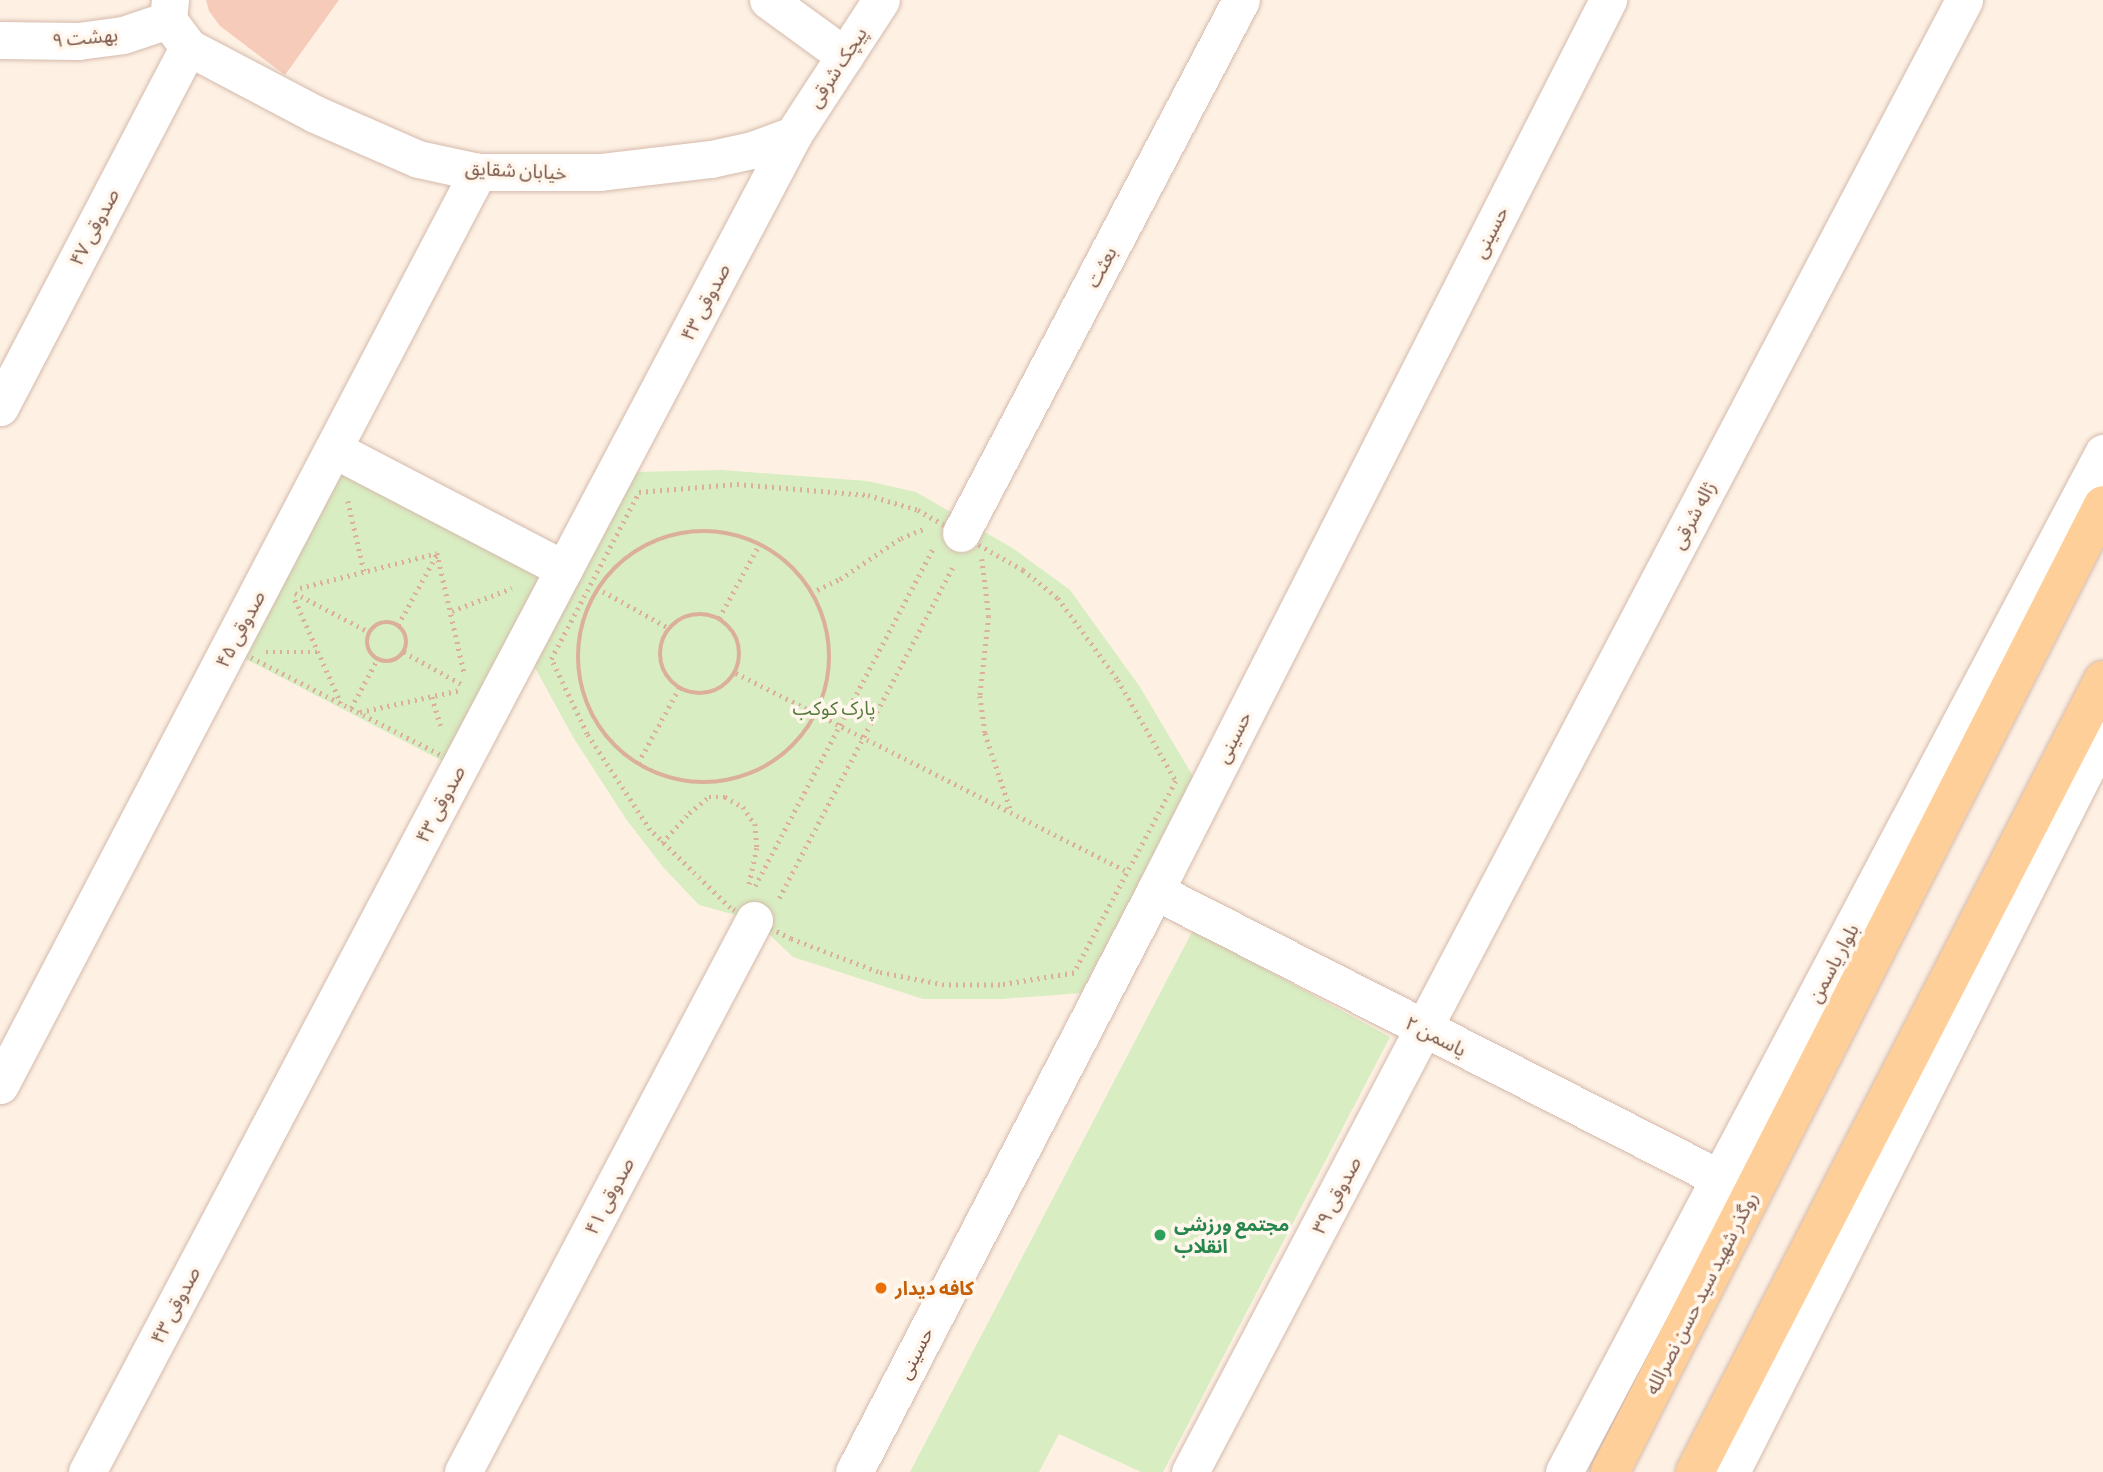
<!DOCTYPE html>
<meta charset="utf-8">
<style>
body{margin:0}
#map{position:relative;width:2103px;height:1472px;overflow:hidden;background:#fef1e4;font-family:Commissioner,"Noto Sans Arabic",sans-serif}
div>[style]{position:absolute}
.green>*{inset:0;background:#d8edc1}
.building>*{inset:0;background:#f6cbb9}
.path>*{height:4.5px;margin-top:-2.25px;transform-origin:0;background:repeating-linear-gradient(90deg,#dcae9c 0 2px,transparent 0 7px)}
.path>.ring{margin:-2.25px;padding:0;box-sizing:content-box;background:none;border:4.5px solid #dcae9c;border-radius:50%}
.roads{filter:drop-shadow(0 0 2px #d4baac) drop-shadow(0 0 2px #d4baac)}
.minor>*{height:37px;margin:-18.5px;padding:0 18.5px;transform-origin:18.5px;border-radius:18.5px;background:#fff}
.major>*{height:38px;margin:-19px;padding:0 19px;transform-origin:19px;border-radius:19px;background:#ffcf9a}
.dots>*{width:19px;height:19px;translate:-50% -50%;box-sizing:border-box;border:4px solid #fff6ec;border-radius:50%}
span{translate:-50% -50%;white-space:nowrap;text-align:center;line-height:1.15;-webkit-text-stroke:7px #fff6ec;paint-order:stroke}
.street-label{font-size:19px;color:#7a5447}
.park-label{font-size:19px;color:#547a3b}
.leisure-label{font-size:19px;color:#27864d;font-weight:700}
.left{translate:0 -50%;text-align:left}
.food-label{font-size:19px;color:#c56008;font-weight:700}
</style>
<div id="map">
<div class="green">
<div style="clip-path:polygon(338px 458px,556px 572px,454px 767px,234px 653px)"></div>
<div style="clip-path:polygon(722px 470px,867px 481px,916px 492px,1014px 549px,1070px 590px,1140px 687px,1194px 778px,1081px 993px,1002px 999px,923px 999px,793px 957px,754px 920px,699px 905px,663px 867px,626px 819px,573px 737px,533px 664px,634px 472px)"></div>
<div style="clip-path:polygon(1193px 930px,1390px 1037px,1163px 1472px,1141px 1472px,1059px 1434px,1039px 1472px,910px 1472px)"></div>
</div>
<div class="building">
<div style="clip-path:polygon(206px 0,339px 0,285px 75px,220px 26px,209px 11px)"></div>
</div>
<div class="path">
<div style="left:340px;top:462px;width:238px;rotate:27.7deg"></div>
<div style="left:551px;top:573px;width:212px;rotate:117.8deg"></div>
<div style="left:452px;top:761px;width:238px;rotate:-152.8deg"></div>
<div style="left:240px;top:652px;width:215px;rotate:-62.2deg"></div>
<div style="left:737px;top:484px;width:131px;rotate:4.8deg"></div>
<div style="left:868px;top:495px;width:52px;rotate:16.7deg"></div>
<div style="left:918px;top:510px;width:121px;rotate:29.7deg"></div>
<div style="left:1023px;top:570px;width:45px;rotate:38.7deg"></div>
<div style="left:1058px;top:598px;width:102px;rotate:53.8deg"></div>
<div style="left:1118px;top:680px;width:116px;rotate:60.1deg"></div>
<div style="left:1176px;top:781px;width:217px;rotate:118deg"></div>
<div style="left:1074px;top:973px;width:75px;rotate:170.8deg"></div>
<div style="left:1000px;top:985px;width:56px;rotate:180deg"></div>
<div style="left:944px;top:985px;width:67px;rotate:-168.9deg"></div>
<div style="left:878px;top:972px;width:93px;rotate:-159.2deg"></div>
<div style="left:791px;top:939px;width:68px;rotate:-153.1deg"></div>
<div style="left:730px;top:908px;width:112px;rotate:-135.7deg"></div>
<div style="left:650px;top:830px;width:115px;rotate:-123.3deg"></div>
<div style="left:587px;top:734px;width:83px;rotate:-115.6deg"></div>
<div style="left:551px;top:659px;width:189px;rotate:-62.2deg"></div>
<div style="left:639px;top:492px;width:98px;rotate:-4.7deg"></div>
<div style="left:348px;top:501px;width:72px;rotate:77.1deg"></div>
<div class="ring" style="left:578px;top:531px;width:247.5px;height:247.5px"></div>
<div style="left:982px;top:559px;width:57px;rotate:83deg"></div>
<div style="left:989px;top:616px;width:81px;rotate:96.4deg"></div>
<div style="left:980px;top:696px;width:37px;rotate:82deg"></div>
<div style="left:985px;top:733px;width:82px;rotate:71.6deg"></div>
<div style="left:300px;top:588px;width:141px;rotate:-14.3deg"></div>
<div style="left:437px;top:553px;width:126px;rotate:77.2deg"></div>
<div style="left:597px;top:588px;width:82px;rotate:29.1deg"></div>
<div style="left:295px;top:593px;width:84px;rotate:27.8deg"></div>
<div style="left:811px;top:593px;width:32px;rotate:-26deg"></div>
<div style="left:840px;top:579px;width:73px;rotate:-33.9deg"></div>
<div style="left:901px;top:538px;width:27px;rotate:-22deg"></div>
<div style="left:295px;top:600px;width:113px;rotate:65.9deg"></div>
<div style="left:452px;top:611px;width:64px;rotate:-21deg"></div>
<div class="ring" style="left:660px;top:614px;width:75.5px;height:75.5px"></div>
<div style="left:719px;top:618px;width:85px;rotate:-61.3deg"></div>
<div class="ring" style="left:367px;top:622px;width:35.5px;height:35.5px"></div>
<div style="left:398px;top:625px;width:83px;rotate:-61.3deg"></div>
<div style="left:266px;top:652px;width:52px"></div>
<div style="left:404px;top:652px;width:68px;rotate:29.2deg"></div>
<div style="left:736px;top:673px;width:436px;rotate:26.9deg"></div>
<div style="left:432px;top:697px;width:30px;rotate:73deg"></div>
<div style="left:351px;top:708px;width:55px;rotate:-61.6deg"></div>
<div style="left:360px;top:712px;width:103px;rotate:-12.3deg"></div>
<div style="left:638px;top:763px;width:85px;rotate:-61.3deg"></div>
<div style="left:662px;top:843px;width:40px;rotate:-48deg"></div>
<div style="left:689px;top:813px;width:26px;rotate:-39deg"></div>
<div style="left:709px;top:797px;width:16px"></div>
<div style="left:725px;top:797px;width:21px;rotate:29deg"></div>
<div style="left:743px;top:807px;width:21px;rotate:55deg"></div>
<div style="left:755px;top:824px;width:24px;rotate:85deg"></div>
<div style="left:757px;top:848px;width:39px;rotate:102deg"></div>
<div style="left:755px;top:886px;width:380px;rotate:-62.2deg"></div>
<div style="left:779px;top:898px;width:376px;rotate:-62.3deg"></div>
</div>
<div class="roads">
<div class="minor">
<div style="left:170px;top:0;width:20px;rotate:96deg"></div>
<div style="left:168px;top:20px;width:34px;rotate:53deg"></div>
<div style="left:188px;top:47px;width:144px;rotate:27.8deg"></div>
<div style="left:315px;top:114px;width:112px;rotate:23.6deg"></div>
<div style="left:418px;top:159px;width:61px;rotate:12.2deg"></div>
<div style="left:478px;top:172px;width:122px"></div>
<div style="left:600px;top:172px;width:112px;rotate:-6.7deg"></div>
<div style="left:711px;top:159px;width:42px;rotate:-12.4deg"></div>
<div style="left:752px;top:150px;width:44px;rotate:-20.1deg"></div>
<div style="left:768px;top:0;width:95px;rotate:36deg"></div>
<div style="left:0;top:40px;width:78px;rotate:0.7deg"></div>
<div style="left:78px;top:41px;width:45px;rotate:-7.6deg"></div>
<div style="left:123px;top:35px;width:47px;rotate:-18.4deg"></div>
<div style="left:0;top:407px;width:406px;rotate:-62.4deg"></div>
<div style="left:335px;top:450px;width:258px;rotate:27.5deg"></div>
<div style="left:961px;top:533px;width:602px;rotate:-62.29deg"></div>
<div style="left:1155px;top:891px;width:633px;rotate:26.97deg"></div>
<div style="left:0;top:1085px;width:1031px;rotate:-62.37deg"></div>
<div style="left:87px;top:1472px;width:1512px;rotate:-62.16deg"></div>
<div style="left:793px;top:135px;width:161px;rotate:-56.9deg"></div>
<div style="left:463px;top:1472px;width:624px;rotate:-62.2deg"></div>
<div style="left:854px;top:1472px;width:654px;rotate:-62.61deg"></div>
<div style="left:1155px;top:891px;width:1000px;rotate:-63.05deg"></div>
<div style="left:1190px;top:1472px;width:1663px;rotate:-62.26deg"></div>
<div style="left:1564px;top:1472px;width:1153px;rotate:-62.12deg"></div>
<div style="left:1731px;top:1472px;width:826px;rotate:-63.22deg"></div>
</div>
<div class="major">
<div style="left:1610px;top:1472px;width:1085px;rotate:-62.99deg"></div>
<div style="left:1695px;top:1472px;width:891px;rotate:-62.74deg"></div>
</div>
</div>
<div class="dots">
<div style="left:1160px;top:1235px;background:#2e9e5b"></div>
<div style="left:881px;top:1288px;background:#e8710a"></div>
</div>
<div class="street-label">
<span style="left:85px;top:37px;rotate:-5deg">بهشت ۹</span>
<span style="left:837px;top:67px;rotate:-57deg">پیچک شرقی</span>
<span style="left:516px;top:170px;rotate:3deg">خیابان شقایق</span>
<span style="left:94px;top:227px;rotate:-62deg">صدوقی ۴۷</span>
<span style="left:1490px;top:232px;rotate:-63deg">حسینی</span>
<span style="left:1101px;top:267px;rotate:-62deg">بعثت</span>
<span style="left:705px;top:302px;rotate:-62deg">صدوقی ۴۳</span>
<span style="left:1693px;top:515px;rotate:-62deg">ژاله شرقی</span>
<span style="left:240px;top:629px;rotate:-62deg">صدوقی ۴۵</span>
<span style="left:1233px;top:737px;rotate:-63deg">حسینی</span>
<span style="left:440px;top:804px;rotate:-62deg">صدوقی ۴۳</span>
<span style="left:1833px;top:963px;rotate:-62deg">بلوار یاسمن</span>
<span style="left:1436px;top:1036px;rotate:27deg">یاسمن ۲</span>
<span style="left:1336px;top:1195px;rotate:-62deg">صدوقی ۳۹</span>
<span style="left:609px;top:1196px;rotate:-62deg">صدوقی ۴۱</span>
<span style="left:1701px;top:1293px;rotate:-63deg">روگذر شهید سید حسن نصرالله</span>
<span style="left:175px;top:1305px;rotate:-62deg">صدوقی ۴۳</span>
<span style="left:915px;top:1353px;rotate:-63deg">حسینی</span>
</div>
<div class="park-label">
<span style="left:834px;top:708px">پارک کوکب</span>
</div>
<div class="leisure-label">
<span class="left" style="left:1174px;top:1235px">مجتمع ورزشی<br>انقلاب</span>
</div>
<div class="food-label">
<span class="left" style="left:895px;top:1288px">کافه دیدار</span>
</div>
</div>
